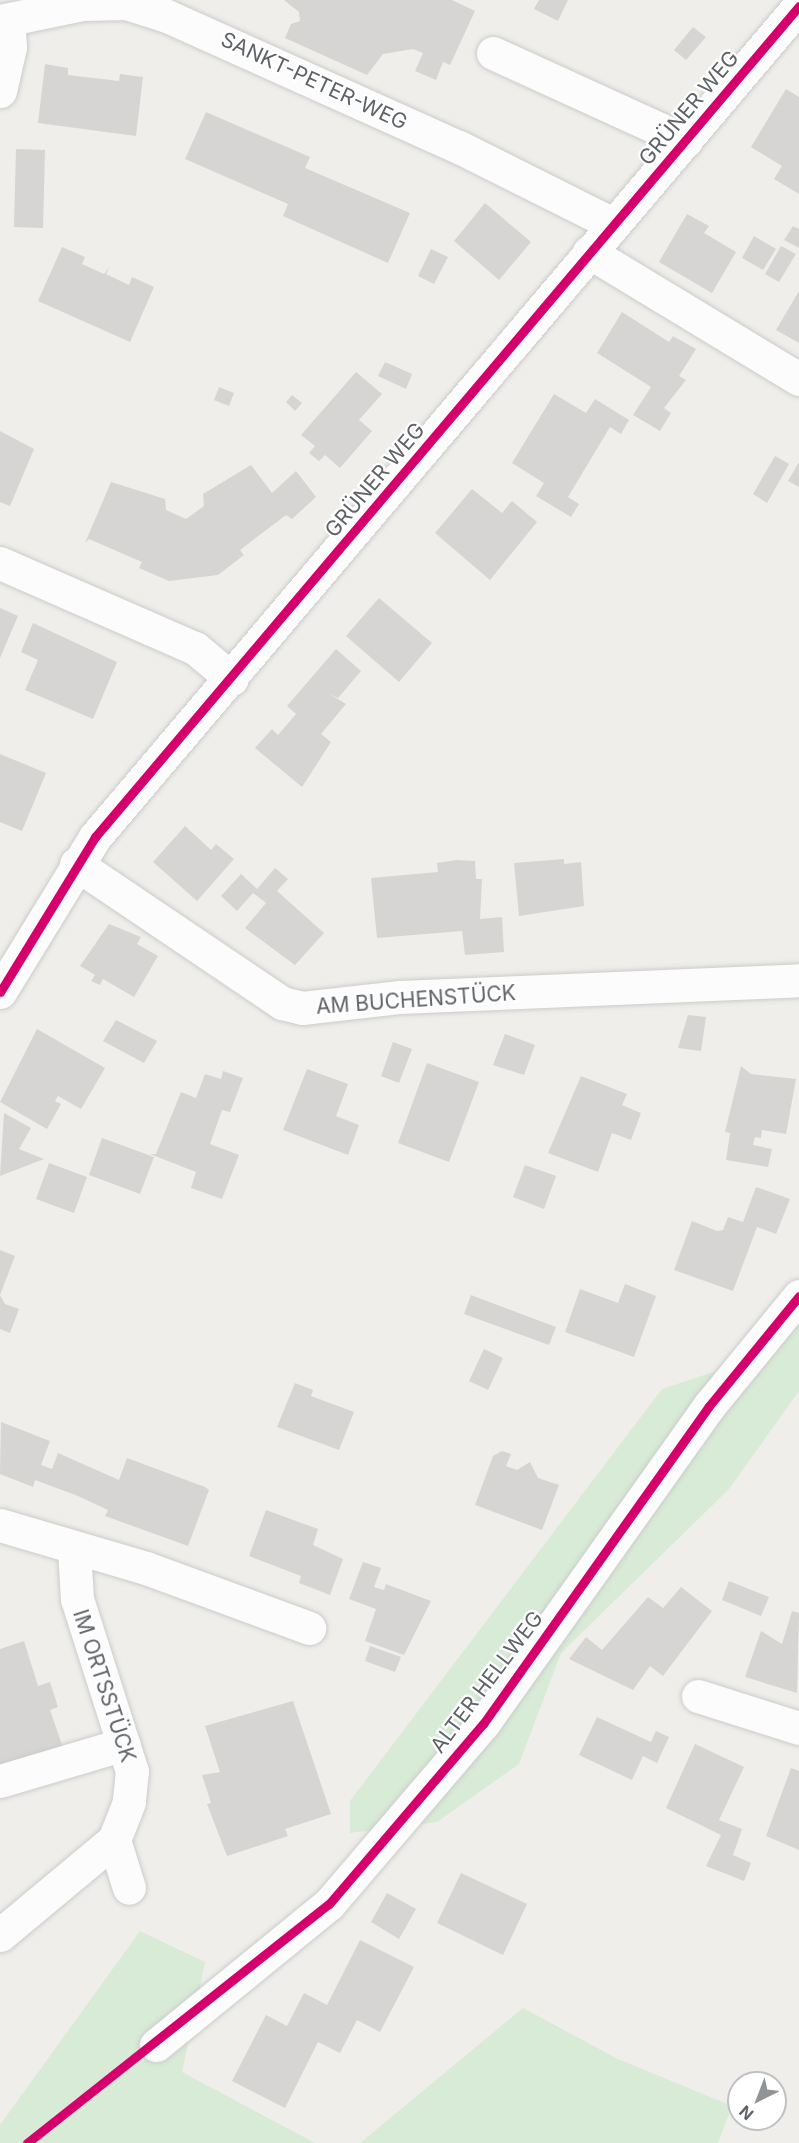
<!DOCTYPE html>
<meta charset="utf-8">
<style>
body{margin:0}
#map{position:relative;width:799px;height:2143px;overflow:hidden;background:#efeeea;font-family:Inter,sans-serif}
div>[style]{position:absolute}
.green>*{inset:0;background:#d8ebd6}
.building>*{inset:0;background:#d6d5d3}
.roads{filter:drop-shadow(0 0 2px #cbcccc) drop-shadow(0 0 2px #cbcccc)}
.minor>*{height:33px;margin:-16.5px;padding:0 16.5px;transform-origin:16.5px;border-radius:16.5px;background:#fdfcfc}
.cycleway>*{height:9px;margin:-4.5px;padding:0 4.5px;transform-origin:4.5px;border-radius:4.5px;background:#d6006c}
span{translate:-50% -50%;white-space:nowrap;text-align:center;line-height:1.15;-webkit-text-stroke:4.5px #fff;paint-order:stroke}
.street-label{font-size:21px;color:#5f6368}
.north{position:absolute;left:727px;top:2071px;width:60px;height:60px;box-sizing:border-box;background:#fff;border:2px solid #bfc1c3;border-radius:50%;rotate:222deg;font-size:16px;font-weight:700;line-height:24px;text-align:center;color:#5f6368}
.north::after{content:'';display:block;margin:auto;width:21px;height:27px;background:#919496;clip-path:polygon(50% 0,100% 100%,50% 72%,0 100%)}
</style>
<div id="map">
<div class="green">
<div style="clip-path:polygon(799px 1317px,799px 1391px,729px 1489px,561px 1653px,519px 1764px,437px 1822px,350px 1833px,350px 1801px,662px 1389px,777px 1351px)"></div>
<div style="clip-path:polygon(140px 1931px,205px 1962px,182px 2072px,315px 2143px,0 2143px,0 2125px)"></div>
<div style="clip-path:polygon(523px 2008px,618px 2059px,732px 2106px,718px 2143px,360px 2143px)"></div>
</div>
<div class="building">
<div style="clip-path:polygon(284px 0,452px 0,475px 11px,450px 65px,443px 62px,436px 80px,415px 71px,423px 53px,413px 49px,383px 54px,367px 75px,285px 38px,291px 24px,300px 21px,299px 12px)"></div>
<div style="clip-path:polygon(539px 0,576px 0,568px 0,558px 21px,534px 9px)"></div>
<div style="clip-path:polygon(693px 27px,706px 37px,686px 60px,674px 50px)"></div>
<div style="clip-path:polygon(45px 64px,68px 68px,68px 75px,119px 81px,120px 74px,143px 77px,136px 136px,38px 123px)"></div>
<div style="clip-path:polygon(786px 89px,799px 97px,799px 194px,774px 179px,782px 166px,751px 147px)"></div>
<div style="clip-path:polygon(206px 112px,310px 157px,305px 168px,410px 213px,388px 263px,283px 216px,288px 204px,185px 159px)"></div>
<div style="clip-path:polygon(16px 149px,45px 150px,43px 228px,14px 227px)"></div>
<div style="clip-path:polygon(485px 203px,531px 242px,499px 280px,454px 241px)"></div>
<div style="clip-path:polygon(687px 214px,709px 226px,704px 233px,736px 252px,712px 293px,659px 262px)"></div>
<div style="clip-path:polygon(793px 226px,799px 229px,799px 248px,784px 240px)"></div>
<div style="clip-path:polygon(754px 236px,776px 249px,763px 270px,742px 258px)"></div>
<div style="clip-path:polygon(781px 246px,796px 254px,779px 282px,765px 274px)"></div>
<div style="clip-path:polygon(62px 247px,85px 257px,82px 264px,104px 274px,110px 266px,106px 274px,129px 285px,132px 277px,154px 287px,130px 342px,38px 301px)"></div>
<div style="clip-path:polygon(431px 249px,448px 257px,434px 284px,418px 276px)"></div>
<div style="clip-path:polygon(799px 291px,799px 343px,776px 330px)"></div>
<div style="clip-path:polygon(622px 312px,669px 342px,673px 336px,696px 349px,679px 376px,686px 380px,664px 408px,671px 413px,660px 431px,633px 415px,651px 387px,597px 353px)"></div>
<div style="clip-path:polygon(385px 362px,412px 374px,406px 389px,378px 376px)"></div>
<div style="clip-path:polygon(356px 372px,382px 394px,359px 420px,372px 431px,340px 468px,325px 455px,319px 461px,309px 453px,315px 446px,301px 435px)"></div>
<div style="clip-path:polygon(219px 387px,234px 393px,229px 406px,214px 400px)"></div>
<div style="clip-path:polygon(554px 394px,586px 413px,595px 399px,629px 420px,621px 434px,610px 427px,568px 497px,579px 504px,571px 517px,536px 496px,544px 483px,512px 463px)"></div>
<div style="clip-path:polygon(292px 395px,302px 403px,295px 411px,286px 402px)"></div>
<div style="clip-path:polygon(0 431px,34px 449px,10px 506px,0 502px)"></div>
<div style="clip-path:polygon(775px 456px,789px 464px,767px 503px,753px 494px)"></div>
<div style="clip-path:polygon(799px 462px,799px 487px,788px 481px)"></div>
<div style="clip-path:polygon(251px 465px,272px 493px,296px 471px,316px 497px,292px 519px,286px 515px,240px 550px,244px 555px,218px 575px,169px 581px,139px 568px,142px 562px,89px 539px,85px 543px,111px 482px,165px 499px,166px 510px,186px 519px,204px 506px,203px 494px)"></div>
<div style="clip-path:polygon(472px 489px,502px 513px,512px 501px,537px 522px,490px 580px,435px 533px)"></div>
<div style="clip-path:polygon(379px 598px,432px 643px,399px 682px,346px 636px)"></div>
<div style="clip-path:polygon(0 608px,18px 616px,0 658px)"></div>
<div style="clip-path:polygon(33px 623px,117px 662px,93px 719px,25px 690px,38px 660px,21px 652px)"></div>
<div style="clip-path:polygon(336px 649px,361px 671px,338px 698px,328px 693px,346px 704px,321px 734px,331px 742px,302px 787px,255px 748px,272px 729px,278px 735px,296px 714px,287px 706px)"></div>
<div style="clip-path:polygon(0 754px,46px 773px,22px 831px,0 822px)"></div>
<div style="clip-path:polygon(185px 826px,211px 850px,216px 844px,234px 859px,197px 901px,153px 862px)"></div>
<div style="clip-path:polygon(564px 859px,564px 864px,581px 862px,584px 906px,519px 916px,514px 863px)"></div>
<div style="clip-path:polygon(457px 860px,475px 861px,476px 879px,482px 879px,480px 919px,502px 917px,504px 952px,465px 955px,462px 931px,377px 938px,371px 878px,438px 872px,437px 863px)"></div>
<div style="clip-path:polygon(275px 868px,288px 879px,277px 891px,324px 933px,295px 965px,245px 928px,266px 903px,253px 893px,237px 911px,221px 896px,241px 874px,257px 889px)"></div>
<div style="clip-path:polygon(109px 924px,141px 937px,137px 944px,158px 956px,134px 997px,103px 979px,100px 985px,91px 981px,95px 975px,80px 966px)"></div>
<div style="clip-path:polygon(688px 1015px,706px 1017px,701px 1051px,678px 1048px)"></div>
<div style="clip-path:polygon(116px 1020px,157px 1041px,144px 1063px,103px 1041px)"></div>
<div style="clip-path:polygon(37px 1029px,105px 1068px,81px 1109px,58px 1096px,55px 1101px,61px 1104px,47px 1129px,0 1102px)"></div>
<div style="clip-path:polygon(505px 1034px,535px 1045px,524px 1075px,493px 1065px)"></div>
<div style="clip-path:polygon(393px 1042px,412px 1049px,399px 1083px,381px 1076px)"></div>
<div style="clip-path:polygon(427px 1063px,479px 1082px,449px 1162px,398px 1143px)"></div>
<div style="clip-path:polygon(741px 1066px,751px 1074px,796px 1079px,786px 1134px,762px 1130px,761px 1138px,755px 1137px,753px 1145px,772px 1149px,768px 1167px,726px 1160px,730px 1133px,725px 1132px)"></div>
<div style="clip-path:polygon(307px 1069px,348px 1084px,336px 1116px,359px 1125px,348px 1155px,283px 1130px)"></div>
<div style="clip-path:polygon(223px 1071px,243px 1078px,230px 1112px,222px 1110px,210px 1144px,239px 1155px,222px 1199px,191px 1188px,196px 1172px,150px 1154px,156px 1154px,181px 1092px,196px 1098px,205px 1074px,221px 1079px)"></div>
<div style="clip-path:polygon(581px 1076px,627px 1094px,622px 1105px,641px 1113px,631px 1140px,612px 1133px,598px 1172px,548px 1153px)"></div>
<div style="clip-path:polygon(4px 1113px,31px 1128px,19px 1149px,44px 1159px,0 1176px)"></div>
<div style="clip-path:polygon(102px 1138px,154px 1157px,140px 1194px,89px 1175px)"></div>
<div style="clip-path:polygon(49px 1163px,87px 1177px,74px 1213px,36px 1199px)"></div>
<div style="clip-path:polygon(525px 1165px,556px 1176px,544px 1209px,513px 1197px)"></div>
<div style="clip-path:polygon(756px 1187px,790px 1199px,776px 1234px,757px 1227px,733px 1291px,674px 1270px,692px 1221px,717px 1231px,723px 1230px,728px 1217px,743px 1222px)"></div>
<div style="clip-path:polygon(0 1250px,15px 1256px,0 1295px,5px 1304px,19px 1309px,10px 1333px,0 1329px)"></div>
<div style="clip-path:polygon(625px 1284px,656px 1296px,634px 1357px,565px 1332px,580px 1289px,618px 1303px)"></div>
<div style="clip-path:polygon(471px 1295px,556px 1327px,549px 1345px,464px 1314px)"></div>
<div style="clip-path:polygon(484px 1349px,503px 1358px,488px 1390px,469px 1381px)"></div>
<div style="clip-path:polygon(295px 1383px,313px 1390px,311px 1396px,354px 1412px,339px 1450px,277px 1427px)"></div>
<div style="clip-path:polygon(1px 1422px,50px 1441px,41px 1465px,52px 1469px,58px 1453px,119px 1480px,127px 1458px,205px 1487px,209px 1490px,188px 1546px,105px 1516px,108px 1510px,78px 1496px,35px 1480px,33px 1487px,0 1474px)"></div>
<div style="clip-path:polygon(502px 1451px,511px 1454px,506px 1466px,517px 1470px,530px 1462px,538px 1478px,559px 1485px,542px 1530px,475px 1505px,493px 1456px)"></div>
<div style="clip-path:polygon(266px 1510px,318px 1529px,313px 1545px,343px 1559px,330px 1595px,299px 1583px,301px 1576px,249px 1556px)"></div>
<div style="clip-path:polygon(363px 1562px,381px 1568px,374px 1587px,384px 1590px,386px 1584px,431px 1601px,404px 1655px,365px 1641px,376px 1609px,349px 1599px)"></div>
<div style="clip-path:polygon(729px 1581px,769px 1597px,761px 1616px,722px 1600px)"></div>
<div style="clip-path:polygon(681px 1587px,712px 1611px,663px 1676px,650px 1666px,633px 1690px,569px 1659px,586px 1637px,602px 1650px,648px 1597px,663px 1608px)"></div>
<div style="clip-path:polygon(792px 1611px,799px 1613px,797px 1693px,745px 1677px,761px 1631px,782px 1644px)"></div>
<div style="clip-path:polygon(24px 1641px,38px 1686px,50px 1682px,58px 1707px,50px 1710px,64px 1751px,0 1777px,0 1649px)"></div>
<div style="clip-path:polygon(370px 1646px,401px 1657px,395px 1672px,365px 1661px)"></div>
<div style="clip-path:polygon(293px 1701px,331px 1814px,285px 1829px,288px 1836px,227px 1856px,207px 1804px,211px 1803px,202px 1775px,220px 1772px,205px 1726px)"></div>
<div style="clip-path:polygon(597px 1717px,651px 1742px,656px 1731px,669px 1737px,657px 1763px,643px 1756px,632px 1780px,579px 1755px)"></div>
<div style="clip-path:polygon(695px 1744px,744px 1767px,719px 1820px,742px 1829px,733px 1855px,751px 1863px,744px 1881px,706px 1866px,721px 1835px,666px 1808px)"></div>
<div style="clip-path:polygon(791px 1768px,799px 1771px,799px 1850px,766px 1836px)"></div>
<div style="clip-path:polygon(461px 1873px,527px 1904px,503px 1955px,437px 1923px)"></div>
<div style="clip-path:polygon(387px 1893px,416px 1909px,399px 1939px,371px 1922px)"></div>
<div style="clip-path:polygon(360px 1940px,414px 1967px,380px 2032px,357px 2020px,340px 2053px,318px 2042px,285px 2108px,232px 2081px,266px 2015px,287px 2026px,304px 1993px,327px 2005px)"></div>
</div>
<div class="roads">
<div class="minor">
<div style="left:0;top:21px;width:85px;rotate:-11.6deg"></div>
<div style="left:83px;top:4px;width:43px;rotate:-1.3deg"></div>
<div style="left:126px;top:3px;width:43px;rotate:17.6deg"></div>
<div style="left:167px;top:16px;width:320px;rotate:24.2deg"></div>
<div style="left:459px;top:147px;width:172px;rotate:26.6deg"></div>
<div style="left:493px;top:53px;width:212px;rotate:24.5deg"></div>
<div style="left:0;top:91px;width:45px;rotate:-77.2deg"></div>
<div style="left:10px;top:47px;width:27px;rotate:-94deg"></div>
<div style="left:589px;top:252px;width:245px;rotate:31.2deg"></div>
<div style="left:0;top:563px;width:213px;rotate:23.6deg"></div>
<div style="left:195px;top:648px;width:48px;rotate:40deg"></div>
<div style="left:76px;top:864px;width:249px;rotate:34deg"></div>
<div style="left:282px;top:1003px;width:21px;rotate:14deg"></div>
<div style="left:302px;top:1008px;width:99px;rotate:-6.4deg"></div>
<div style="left:400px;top:997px;width:399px;rotate:-2.4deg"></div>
<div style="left:0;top:992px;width:182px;rotate:-58.5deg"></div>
<div style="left:95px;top:837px;width:1089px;rotate:-49.73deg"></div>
<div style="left:0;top:1525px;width:152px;rotate:16.4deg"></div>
<div style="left:146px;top:1568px;width:174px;rotate:20.2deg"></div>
<div style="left:74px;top:1550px;width:49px;rotate:86.5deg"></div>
<div style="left:77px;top:1599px;width:181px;rotate:72.3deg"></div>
<div style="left:132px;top:1771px;width:31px;rotate:96deg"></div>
<div style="left:129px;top:1802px;width:41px;rotate:111.5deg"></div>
<div style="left:114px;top:1840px;width:50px;rotate:72.6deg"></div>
<div style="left:698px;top:1696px;width:106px;rotate:17.6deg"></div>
<div style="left:0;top:1781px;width:129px;rotate:-16.6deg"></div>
<div style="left:0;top:1935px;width:148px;rotate:-39.8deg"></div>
<div style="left:156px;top:2045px;width:223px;rotate:-39.2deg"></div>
<div style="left:329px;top:1904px;width:237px;rotate:-49.5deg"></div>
<div style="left:483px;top:1724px;width:390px;rotate:-54.6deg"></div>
<div style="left:709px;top:1406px;width:142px;rotate:-50.7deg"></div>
</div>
</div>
<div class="cycleway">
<div style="left:0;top:992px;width:182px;rotate:-58.5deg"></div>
<div style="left:95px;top:837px;width:1089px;rotate:-49.73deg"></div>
<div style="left:27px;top:2143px;width:385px;rotate:-38.4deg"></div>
<div style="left:329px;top:1904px;width:237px;rotate:-49.5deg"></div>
<div style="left:483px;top:1724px;width:390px;rotate:-54.6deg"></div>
<div style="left:709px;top:1406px;width:142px;rotate:-50.7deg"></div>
</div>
<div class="street-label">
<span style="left:314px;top:81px;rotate:25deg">SANKT-PETER-WEG</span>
<span style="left:689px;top:108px;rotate:-50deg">GRÜNER WEG</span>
<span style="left:375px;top:480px;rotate:-50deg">GRÜNER WEG</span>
<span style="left:416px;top:1000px;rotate:-4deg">AM BUCHENSTÜCK</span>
<span style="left:487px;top:1682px;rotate:-53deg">ALTER HELLWEG</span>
<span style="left:104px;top:1686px;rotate:72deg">IM ORTSSTÜCK</span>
</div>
<div class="north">N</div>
</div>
